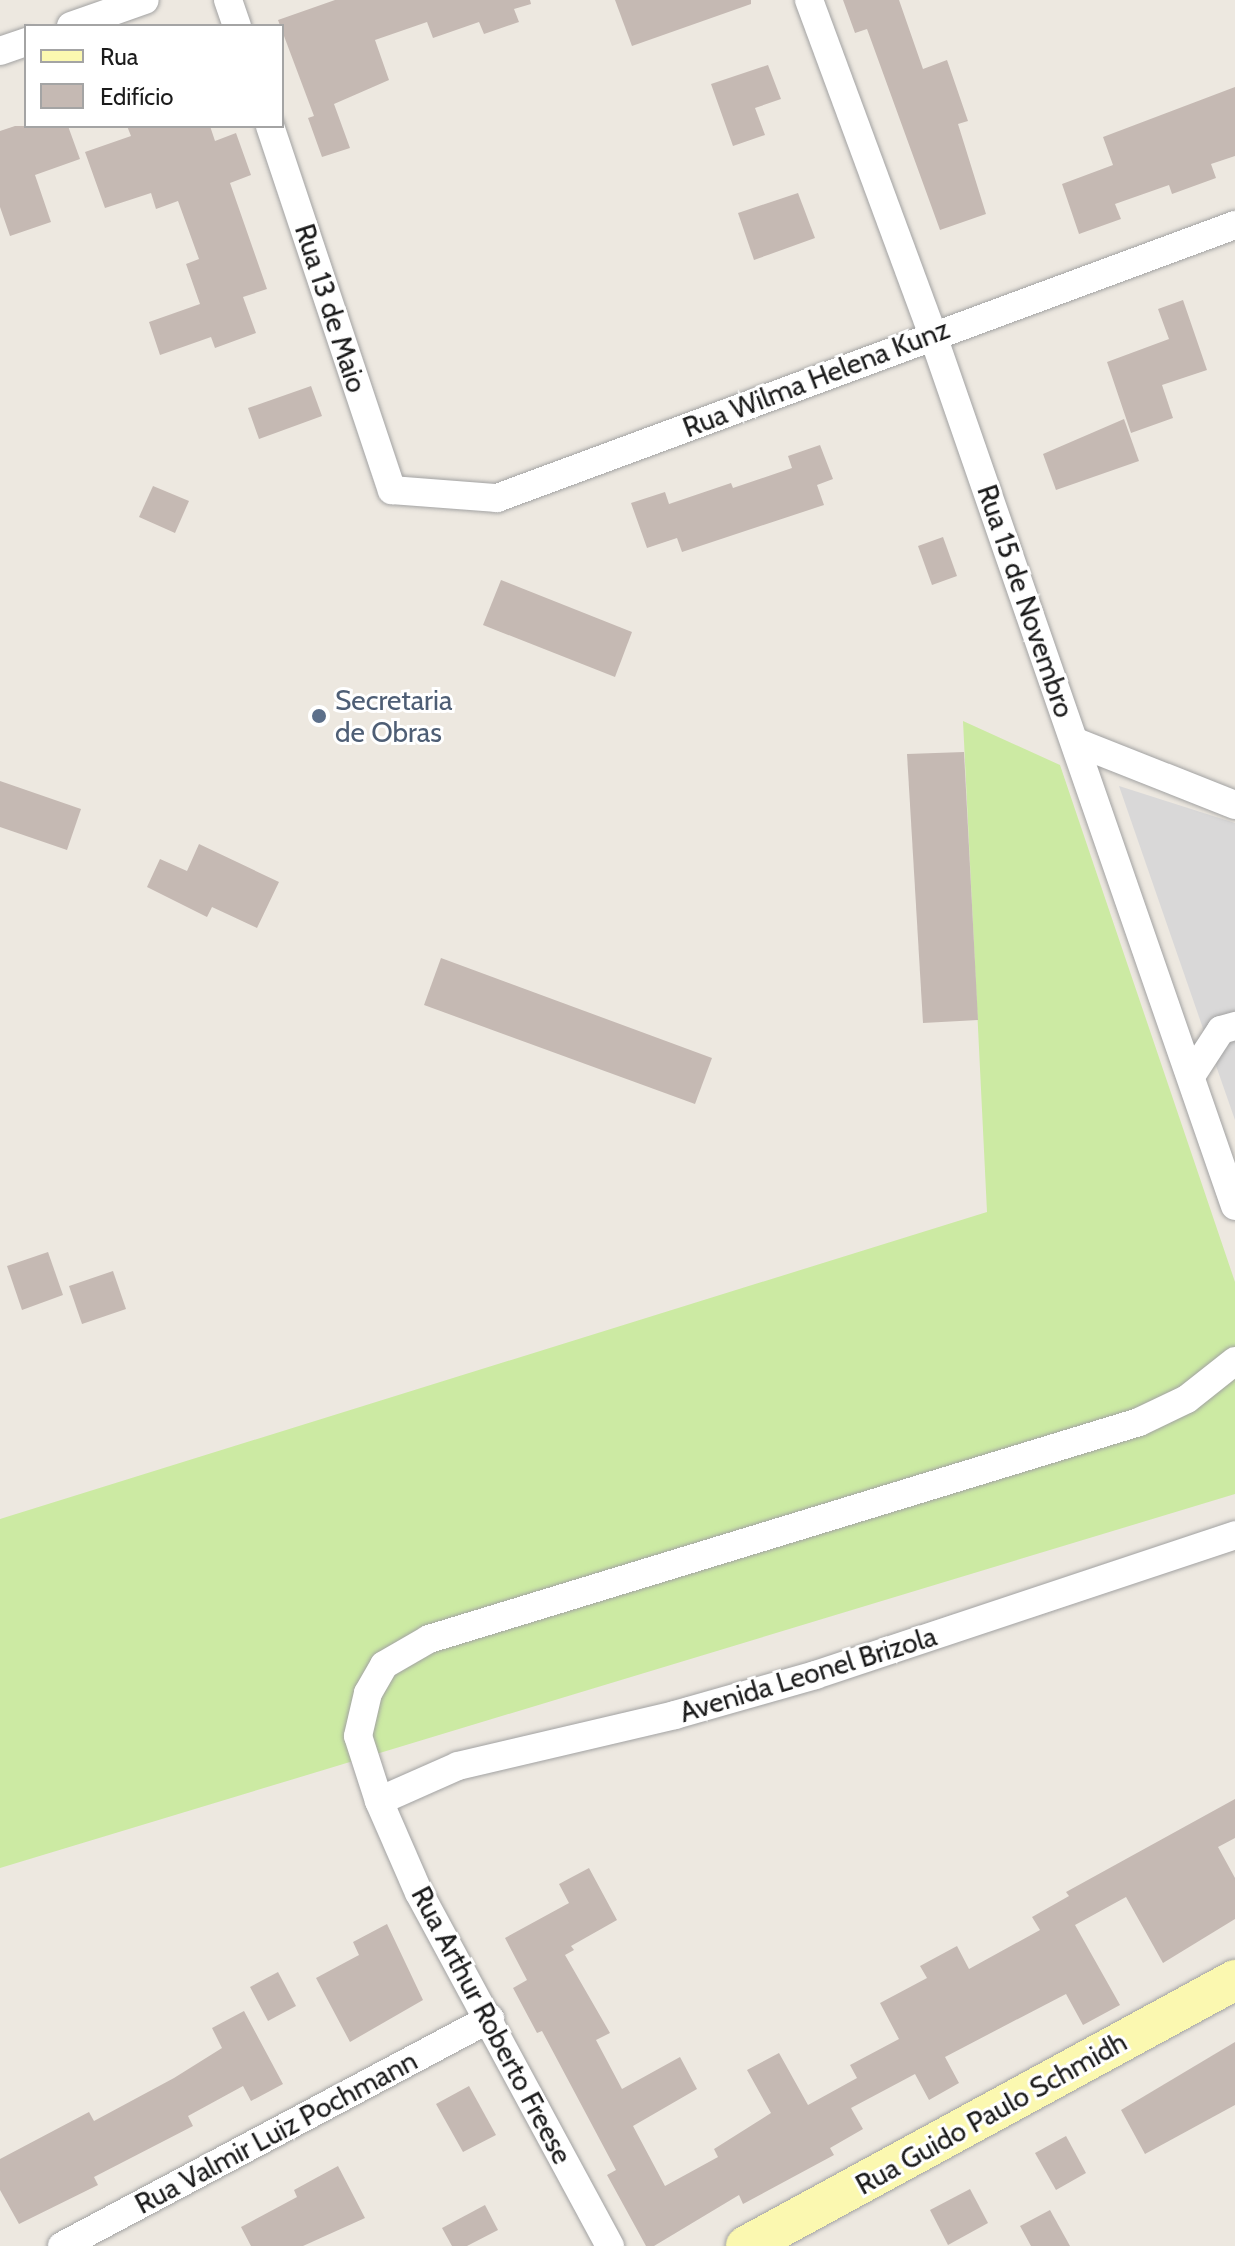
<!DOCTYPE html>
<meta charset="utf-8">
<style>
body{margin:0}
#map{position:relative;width:1235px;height:2246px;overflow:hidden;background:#ede8e0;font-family:Cabin,sans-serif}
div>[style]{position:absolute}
.residential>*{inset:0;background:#d9d8d8}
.grass>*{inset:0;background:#cceaa3}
.building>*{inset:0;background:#c5b9b3}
.roads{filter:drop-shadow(0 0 2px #a2a2a2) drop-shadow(0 0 2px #a2a2a2)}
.street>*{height:28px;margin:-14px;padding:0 14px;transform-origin:14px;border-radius:14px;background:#fff}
.secondary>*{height:40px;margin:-20px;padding:0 20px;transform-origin:20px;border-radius:20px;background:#fbf8b0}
.dots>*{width:22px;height:22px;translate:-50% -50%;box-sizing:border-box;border:4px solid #fff;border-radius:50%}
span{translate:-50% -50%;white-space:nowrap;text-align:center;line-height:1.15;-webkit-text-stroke:6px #fff;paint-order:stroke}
.street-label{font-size:28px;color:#1b1b1b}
.service-label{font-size:28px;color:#4e5e75}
.left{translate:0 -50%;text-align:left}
.legend{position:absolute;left:24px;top:24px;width:260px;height:104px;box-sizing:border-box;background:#fff;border:2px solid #a4a4a4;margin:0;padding:10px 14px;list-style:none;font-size:24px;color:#1b1b1b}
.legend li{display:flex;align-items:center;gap:16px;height:40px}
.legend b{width:40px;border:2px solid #a4a4a4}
</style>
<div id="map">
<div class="residential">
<div style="clip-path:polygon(1119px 786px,1235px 823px,1235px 1120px,1207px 1040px)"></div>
</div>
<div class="grass">
<div style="clip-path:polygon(963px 721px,1060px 765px,1235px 1282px,1235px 1494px,0 1868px,0 1519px,987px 1212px)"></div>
</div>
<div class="building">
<div style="clip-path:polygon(335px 0,530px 0,531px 4px,514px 9px,519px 22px,484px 34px,479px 22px,433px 38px,427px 22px,375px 40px,389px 80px,334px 104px,350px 148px,322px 157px,308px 118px,314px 116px,278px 20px)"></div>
<div style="clip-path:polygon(615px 0,751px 0,751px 4px,632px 46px)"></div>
<div style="clip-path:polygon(843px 0,899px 0,923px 69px,947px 60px,968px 121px,958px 124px,986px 214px,940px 230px,867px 29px,855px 33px)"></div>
<div style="clip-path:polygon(768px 65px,781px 99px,755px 108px,765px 135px,733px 146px,711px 84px)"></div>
<div style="clip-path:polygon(1235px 87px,1235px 156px,1211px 164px,1216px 178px,1172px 194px,1169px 185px,1115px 204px,1121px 219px,1079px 234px,1062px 184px,1113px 165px,1103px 137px)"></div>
<div style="clip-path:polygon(15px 126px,68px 126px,80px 159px,35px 175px,51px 222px,10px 236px,0 207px,0 131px)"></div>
<div style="clip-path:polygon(127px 126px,210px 126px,215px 141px,236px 133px,251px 175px,230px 183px,267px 289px,243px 297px,256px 333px,215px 348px,211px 337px,160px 355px,149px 322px,200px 304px,186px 264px,199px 259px,178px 201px,156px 209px,151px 193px,105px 208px,85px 152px,131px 136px)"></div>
<div style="clip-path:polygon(798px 193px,815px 238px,754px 260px,738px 213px)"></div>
<div style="clip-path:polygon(1183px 300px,1207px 370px,1162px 385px,1173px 418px,1131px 433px,1107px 362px,1169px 339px,1158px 309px)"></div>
<div style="clip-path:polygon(311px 386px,322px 416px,259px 439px,248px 408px)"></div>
<div style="clip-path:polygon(1124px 419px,1139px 461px,1056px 490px,1043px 454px)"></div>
<div style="clip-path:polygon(820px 445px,833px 479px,817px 485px,824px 505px,682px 552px,677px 538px,647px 548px,631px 503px,665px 492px,669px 504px,731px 483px,733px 488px,792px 468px,788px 456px)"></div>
<div style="clip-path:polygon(153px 486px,189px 501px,175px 533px,139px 517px)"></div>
<div style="clip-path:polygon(943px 537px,957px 576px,932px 585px,918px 546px)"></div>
<div style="clip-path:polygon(501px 580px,632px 632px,615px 677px,483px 625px)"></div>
<div style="clip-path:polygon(964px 752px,978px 1020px,923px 1023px,907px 754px)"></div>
<div style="clip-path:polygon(0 781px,81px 809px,67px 850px,0 827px)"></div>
<div style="clip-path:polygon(199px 844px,279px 882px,257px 928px,212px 907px,207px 917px,147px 887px,160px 859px,187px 871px)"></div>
<div style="clip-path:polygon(441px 958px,712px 1058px,695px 1104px,424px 1005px)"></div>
<div style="clip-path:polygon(48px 1252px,63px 1295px,22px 1310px,7px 1266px)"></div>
<div style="clip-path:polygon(113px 1271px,126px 1309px,82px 1324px,69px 1286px)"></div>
<div style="clip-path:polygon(1235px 1799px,1235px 1838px,1218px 1847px,1235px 1878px,1235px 1919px,1163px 1963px,1126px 1897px,1075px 1925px,1120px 2005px,1083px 2025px,1066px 1994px,1010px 2023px,945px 2057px,959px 2083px,929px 2100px,915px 2074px,851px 2108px,863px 2129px,830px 2148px,834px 2155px,743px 2204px,739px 2195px,654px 2246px,646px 2246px,607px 2175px,616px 2170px,542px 2031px,537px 2033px,513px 1988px,527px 1980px,505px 1938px,569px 1903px,559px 1884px,589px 1868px,617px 1920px,571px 1946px,574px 1950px,565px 1955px,610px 2033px,596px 2040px,622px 2089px,680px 2057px,697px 2089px,633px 2126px,665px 2186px,718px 2157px,714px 2149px,771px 2113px,747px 2070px,779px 2053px,808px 2105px,857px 2078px,850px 2065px,899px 2039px,880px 2003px,927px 1978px,920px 1966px,957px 1946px,969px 1969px,1040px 1930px,1032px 1917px,1069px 1896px,1066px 1892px)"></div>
<div style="clip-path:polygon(387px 1924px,423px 2000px,350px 2042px,316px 1978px,359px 1955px,353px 1942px)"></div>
<div style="clip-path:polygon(278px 1972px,296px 2006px,268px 2021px,250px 1987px)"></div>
<div style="clip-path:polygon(244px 2011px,283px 2084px,251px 2101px,243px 2086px,188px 2116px,193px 2126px,94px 2177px,98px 2185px,19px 2224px,0 2190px,0 2159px,89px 2112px,94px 2121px,174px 2078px,222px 2048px,212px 2028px)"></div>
<div style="clip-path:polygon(1235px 2042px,1235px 2105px,1145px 2154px,1121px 2110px)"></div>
<div style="clip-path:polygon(469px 2086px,496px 2135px,463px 2152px,436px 2104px)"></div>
<div style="clip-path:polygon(1066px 2136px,1086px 2173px,1056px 2190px,1035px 2153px)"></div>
<div style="clip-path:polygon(338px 2166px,365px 2218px,303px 2246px,251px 2246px,241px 2227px,297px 2197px,294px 2190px)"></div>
<div style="clip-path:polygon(970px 2189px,988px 2223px,948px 2245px,930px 2210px)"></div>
<div style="clip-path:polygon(485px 2205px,498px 2230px,467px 2246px,452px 2246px,442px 2228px)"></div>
<div style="clip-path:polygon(1050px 2210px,1070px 2246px,1031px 2246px,1020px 2226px)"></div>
</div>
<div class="roads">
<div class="street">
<div style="left:228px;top:0;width:28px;rotate:71deg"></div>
<div style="left:809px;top:0;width:355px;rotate:69.7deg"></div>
<div style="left:932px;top:333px;width:924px;rotate:70.86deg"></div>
<div style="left:71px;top:26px;width:78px;rotate:-19.4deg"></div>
<div style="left:0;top:51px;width:28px;rotate:-19deg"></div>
<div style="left:270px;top:126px;width:384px;rotate:71.5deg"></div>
<div style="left:392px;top:490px;width:105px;rotate:4.4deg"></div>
<div style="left:497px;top:498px;width:787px;rotate:-20.3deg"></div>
<div style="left:1076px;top:742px;width:171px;rotate:21.6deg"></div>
<div style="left:1191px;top:1076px;width:55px;rotate:-56.9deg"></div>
<div style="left:1221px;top:1030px;width:15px;rotate:-16deg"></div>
<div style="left:379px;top:1801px;width:86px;rotate:-23.9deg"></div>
<div style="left:458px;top:1766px;width:223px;rotate:-13.2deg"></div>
<div style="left:675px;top:1715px;width:146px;rotate:-15.9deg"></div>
<div style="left:815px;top:1675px;width:443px;rotate:-18.4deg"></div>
<div style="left:62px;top:2246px;width:485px;rotate:-28deg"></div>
<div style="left:610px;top:2246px;width:401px;rotate:-118.4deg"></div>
<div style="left:419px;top:1893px;width:100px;rotate:-113.5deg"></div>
<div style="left:379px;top:1801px;width:68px;rotate:-107.9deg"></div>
<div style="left:358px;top:1736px;width:44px;rotate:-76.9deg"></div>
<div style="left:368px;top:1693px;width:32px;rotate:-60deg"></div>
<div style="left:384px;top:1665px;width:52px;rotate:-30deg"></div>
<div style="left:429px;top:1639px;width:742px;rotate:-16.99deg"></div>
<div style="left:1139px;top:1422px;width:53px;rotate:-25.6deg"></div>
<div style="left:1187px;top:1399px;width:61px;rotate:-38.4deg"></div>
</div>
<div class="secondary">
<div style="left:746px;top:2246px;width:557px;rotate:-28.54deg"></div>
</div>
</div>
<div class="dots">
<div style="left:319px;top:716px;background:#5c6f8a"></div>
</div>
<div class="street-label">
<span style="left:331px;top:308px;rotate:72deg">Rua 13 de Maio</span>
<span style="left:816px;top:378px;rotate:-21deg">Rua Wilma Helena Kunz</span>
<span style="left:1026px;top:601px;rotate:71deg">Rua 15 de Novembro</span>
<span style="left:808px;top:1674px;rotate:-17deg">Avenida Leonel Brizola</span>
<span style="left:492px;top:2025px;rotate:62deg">Rua Arthur Roberto Freese</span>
<span style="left:991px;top:2113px;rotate:-29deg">Rua Guido Paulo Schmidh</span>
<span style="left:276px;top:2132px;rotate:-28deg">Rua Valmir Luiz Pochmann</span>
</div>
<div class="service-label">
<span class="left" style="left:335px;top:716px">Secretaria<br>de Obras</span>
</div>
<ul class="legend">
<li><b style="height:10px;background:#fbf8b0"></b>Rua</li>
<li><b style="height:22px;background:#c5b9b3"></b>Edifício</li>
</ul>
</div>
